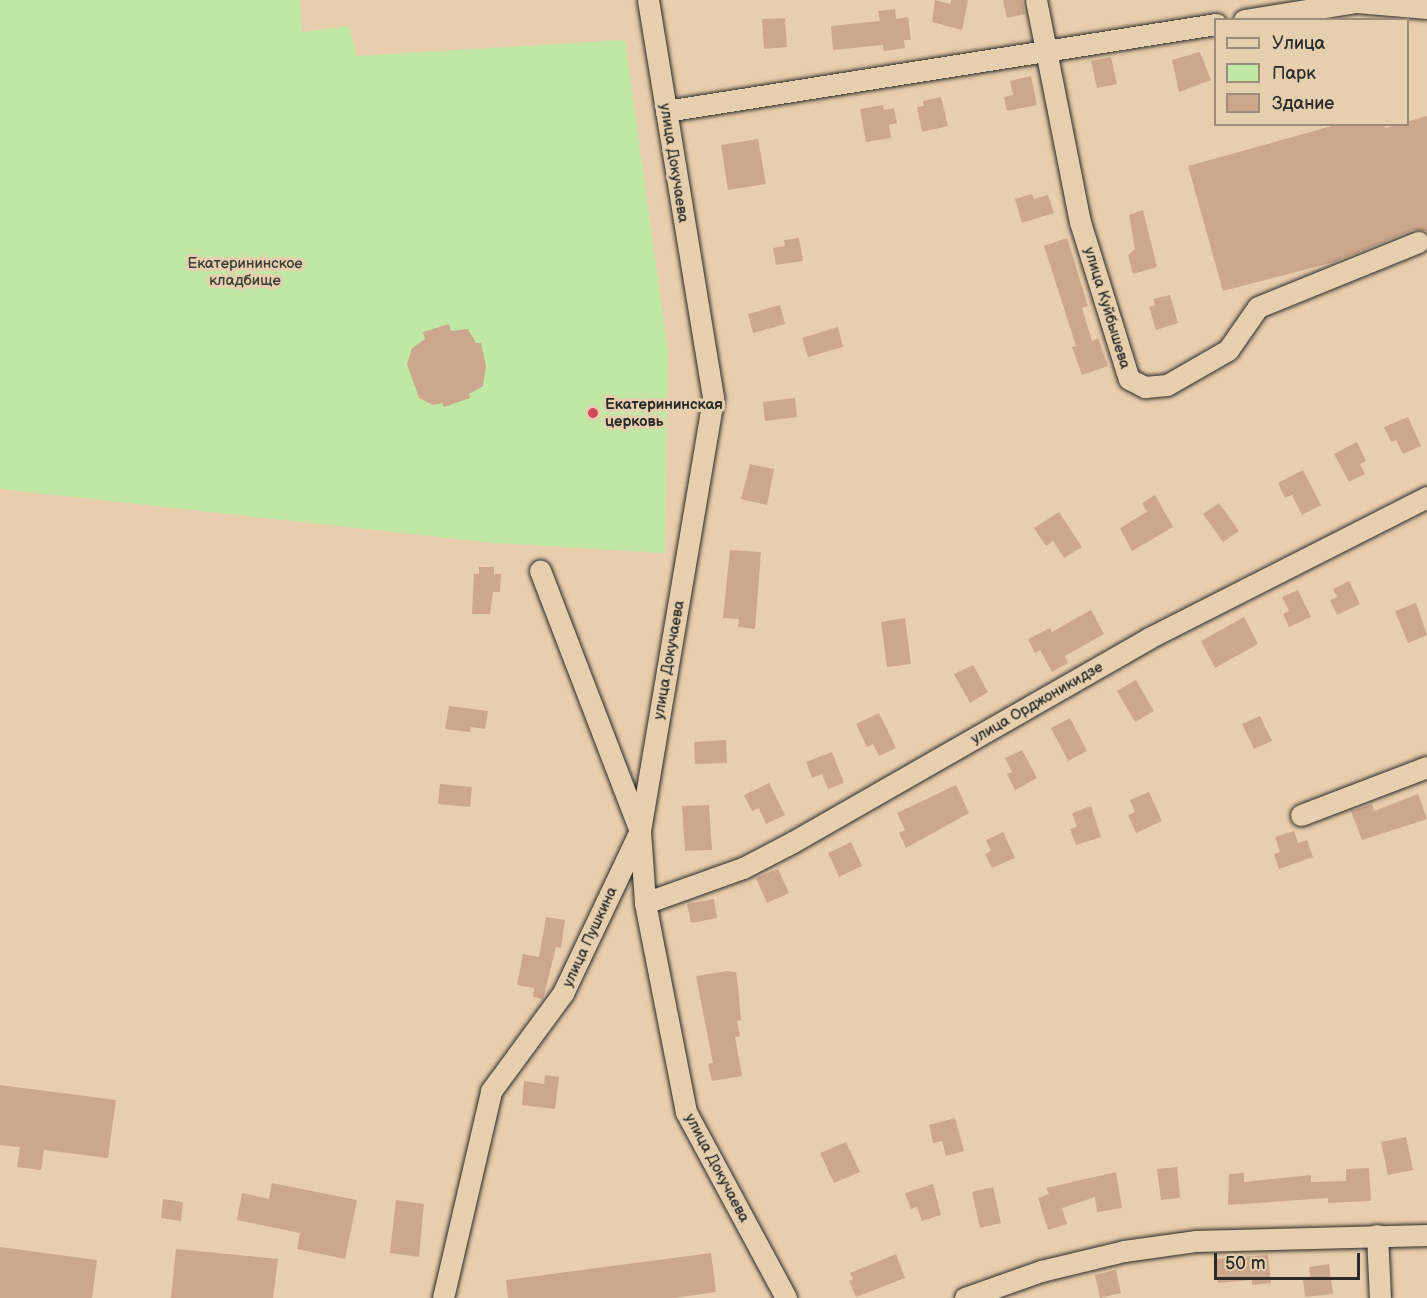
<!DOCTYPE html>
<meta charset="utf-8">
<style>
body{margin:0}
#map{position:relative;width:1427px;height:1298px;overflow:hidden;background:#e9cead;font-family:"Balsamiq Sans",sans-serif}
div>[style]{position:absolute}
.green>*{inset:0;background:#c0e8a4}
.building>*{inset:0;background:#cca78c}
.roads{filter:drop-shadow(0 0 2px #2b2b2b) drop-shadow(0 0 2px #2b2b2b)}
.street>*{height:21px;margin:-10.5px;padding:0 10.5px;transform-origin:10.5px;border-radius:10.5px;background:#e5cfae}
.dots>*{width:16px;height:16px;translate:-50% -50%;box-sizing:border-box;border:3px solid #e5cfae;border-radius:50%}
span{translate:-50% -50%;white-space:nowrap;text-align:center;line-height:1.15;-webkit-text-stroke:6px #e5cfae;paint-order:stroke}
.street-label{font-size:15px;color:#2b2b2b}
.park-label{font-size:15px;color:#3a3e37}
.poi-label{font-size:15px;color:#2b2b2b;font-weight:700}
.left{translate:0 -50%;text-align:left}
.legend{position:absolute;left:1214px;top:18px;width:195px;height:108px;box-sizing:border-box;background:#e5cfae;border:2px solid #9b8d7a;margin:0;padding:8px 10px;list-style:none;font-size:18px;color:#2b2b2b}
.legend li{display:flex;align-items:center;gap:12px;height:30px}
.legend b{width:30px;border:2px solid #9b8d7a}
.scale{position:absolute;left:1214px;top:1253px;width:146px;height:27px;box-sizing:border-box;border:3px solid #2b2b2b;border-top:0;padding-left:8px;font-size:18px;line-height:21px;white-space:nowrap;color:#2b2b2b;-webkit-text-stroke:4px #e5cfae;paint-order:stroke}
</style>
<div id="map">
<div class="green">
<div style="clip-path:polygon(0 0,300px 0,302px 32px,349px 26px,357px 56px,625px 40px,668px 352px,665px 553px,494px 543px,0 489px)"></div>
</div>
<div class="building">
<div style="clip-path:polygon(935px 0,950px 4px,951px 0,968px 0,962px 30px,932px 22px)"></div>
<div style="clip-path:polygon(1003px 0,1022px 0,1025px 14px,1007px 18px)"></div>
<div style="clip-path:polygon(895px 9px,896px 19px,908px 17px,911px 40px,904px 40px,905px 48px,884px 51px,883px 45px,833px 50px,831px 26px,880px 21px,878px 11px)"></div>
<div style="clip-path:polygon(785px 18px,787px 47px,764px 49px,762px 19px)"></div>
<div style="clip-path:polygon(1200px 52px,1211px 80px,1179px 92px,1172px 60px)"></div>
<div style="clip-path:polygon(1111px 57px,1117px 84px,1097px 88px,1091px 61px)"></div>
<div style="clip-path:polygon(1031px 76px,1037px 105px,1007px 111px,1004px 97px,1013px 95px,1010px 81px)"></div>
<div style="clip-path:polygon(941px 97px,948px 126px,922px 132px,917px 107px,924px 106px,923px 101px)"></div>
<div style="clip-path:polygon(883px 105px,884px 110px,894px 108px,897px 123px,889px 125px,891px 138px,866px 142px,860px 109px)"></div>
<div style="clip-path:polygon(1427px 116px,1427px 231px,1413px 230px,1334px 262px,1223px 291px,1188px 166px,1339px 124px,1384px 124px,1385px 128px)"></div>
<div style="clip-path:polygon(758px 139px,766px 184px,728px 190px,721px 145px)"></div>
<div style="clip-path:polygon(1032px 194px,1034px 199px,1048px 195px,1054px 213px,1022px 223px,1015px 199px)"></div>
<div style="clip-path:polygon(1143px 210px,1157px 267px,1133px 274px,1128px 255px,1135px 249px,1129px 215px)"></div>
<div style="clip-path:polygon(799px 238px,803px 261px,776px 265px,773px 248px,785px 246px,784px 240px)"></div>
<div style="clip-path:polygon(1067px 238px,1088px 306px,1082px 308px,1092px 341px,1098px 338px,1108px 366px,1082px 375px,1072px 347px,1076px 346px,1044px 246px)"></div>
<div style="clip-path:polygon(1170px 295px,1178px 323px,1156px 330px,1149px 307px,1155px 305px,1153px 299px)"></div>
<div style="clip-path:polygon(780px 305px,785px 324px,753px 333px,748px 314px)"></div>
<div style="clip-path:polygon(449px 324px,451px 331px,468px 329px,476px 343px,481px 343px,486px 366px,483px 386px,469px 394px,470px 398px,444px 407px,442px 403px,433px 405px,419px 398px,407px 364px,412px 348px,425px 339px,423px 332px)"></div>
<div style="clip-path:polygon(838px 327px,843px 347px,808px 357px,802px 338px)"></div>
<div style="clip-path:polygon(795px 398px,797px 417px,765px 421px,763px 402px)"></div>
<div style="clip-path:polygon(1408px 417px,1421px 446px,1403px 454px,1396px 440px,1391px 442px,1384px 427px)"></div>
<div style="clip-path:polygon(1357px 442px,1366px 461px,1360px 464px,1365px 474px,1349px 482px,1334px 454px)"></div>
<div style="clip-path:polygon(750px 464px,774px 469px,767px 505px,741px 499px)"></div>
<div style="clip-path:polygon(1303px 470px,1321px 505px,1302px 515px,1292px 495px,1285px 498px,1278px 483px)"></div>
<div style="clip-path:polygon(1155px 495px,1173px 527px,1132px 551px,1120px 528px,1147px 512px,1142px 503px)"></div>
<div style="clip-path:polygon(1219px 503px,1239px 531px,1223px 542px,1203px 514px)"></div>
<div style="clip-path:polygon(1059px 512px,1082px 547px,1064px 558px,1053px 541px,1046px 546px,1034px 528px)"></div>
<div style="clip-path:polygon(730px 550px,761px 552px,755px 629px,738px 627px,739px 619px,723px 618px)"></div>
<div style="clip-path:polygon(479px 567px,494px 567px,494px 574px,501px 574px,500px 592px,493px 592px,490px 614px,472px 614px,474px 574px,479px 574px)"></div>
<div style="clip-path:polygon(1349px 581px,1360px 604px,1337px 615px,1330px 600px,1337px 597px,1333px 589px)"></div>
<div style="clip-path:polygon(1298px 590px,1311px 617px,1289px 627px,1283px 614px,1289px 611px,1282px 597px)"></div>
<div style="clip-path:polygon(1416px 603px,1427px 635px,1408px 643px,1395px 611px)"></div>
<div style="clip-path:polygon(1091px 610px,1104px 634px,1065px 656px,1068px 663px,1052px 672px,1040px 650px,1035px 653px,1028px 639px,1050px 628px,1052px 632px)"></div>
<div style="clip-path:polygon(1244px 617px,1258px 644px,1215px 668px,1201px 641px)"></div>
<div style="clip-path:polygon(905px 618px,911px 664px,887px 667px,881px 622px)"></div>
<div style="clip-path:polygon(973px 665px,988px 692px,970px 703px,954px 674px)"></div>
<div style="clip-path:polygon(1136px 680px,1154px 711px,1135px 722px,1117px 691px)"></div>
<div style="clip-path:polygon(449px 706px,488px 711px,485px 729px,471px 727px,470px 732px,445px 729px)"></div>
<div style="clip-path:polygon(879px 713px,896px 748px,879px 756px,873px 744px,867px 747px,856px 724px)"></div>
<div style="clip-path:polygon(1260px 716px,1272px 741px,1254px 749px,1242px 724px)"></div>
<div style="clip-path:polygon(1070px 718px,1087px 751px,1068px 761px,1051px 728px)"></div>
<div style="clip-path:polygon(726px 740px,727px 763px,695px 764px,694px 742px)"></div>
<div style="clip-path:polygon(1022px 750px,1037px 778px,1015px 790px,1007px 774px,1012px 772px,1005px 758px)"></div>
<div style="clip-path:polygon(832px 752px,844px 783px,828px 789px,822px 774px,812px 778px,806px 762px)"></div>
<div style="clip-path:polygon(769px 783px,785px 815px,766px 824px,759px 808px,752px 811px,744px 795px)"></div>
<div style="clip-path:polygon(440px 784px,472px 787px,470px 807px,438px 804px)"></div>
<div style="clip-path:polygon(956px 785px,969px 813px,906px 848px,899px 833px,905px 830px,897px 813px)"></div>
<div style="clip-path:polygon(1149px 792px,1162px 821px,1136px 833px,1128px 815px,1135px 812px,1130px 800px)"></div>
<div style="clip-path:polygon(1418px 794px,1427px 819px,1362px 840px,1351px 811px,1372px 804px,1374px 811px)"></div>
<div style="clip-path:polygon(709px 805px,712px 850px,685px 851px,682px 806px)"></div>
<div style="clip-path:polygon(1091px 806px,1101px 837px,1076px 845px,1070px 829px,1077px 827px,1072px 813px)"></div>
<div style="clip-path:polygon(1294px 831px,1298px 843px,1307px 840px,1313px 857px,1279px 869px,1274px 854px,1280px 852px,1275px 837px)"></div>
<div style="clip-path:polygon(1003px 832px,1015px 858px,992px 868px,985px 854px,991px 851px,986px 840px)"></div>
<div style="clip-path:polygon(851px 842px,862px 866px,839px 877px,828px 853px)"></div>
<div style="clip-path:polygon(778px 869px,789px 893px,767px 903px,756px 878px)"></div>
<div style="clip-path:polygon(714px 899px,717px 918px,691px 923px,687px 904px)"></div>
<div style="clip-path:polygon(546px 917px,565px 920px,561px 948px,556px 947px,543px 999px,533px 997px,534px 988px,517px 985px,523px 954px,539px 957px)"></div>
<div style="clip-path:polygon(727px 971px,736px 972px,738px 987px,741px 1020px,737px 1021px,740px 1036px,735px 1037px,742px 1076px,712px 1081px,708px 1064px,713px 1063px,696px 976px)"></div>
<div style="clip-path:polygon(545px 1075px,559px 1077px,555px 1109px,522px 1105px,524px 1081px,544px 1084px)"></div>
<div style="clip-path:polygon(0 1085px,116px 1100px,108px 1158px,44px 1150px,41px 1170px,17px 1167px,20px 1147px,0 1145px)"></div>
<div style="clip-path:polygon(955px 1118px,964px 1151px,946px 1156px,942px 1141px,933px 1143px,929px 1125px)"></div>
<div style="clip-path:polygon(1406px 1137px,1413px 1170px,1388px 1175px,1381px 1142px)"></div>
<div style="clip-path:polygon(846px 1142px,860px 1172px,834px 1183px,820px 1153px)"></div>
<div style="clip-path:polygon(1177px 1167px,1180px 1198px,1161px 1200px,1157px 1169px)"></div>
<div style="clip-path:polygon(1369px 1168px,1371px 1201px,1328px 1203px,1328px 1198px,1228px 1205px,1229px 1174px,1244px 1173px,1244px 1182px,1311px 1175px,1311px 1182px,1346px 1181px,1346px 1169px)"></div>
<div style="clip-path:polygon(1116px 1172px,1122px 1208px,1097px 1212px,1095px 1197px,1062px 1208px,1067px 1224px,1048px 1230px,1038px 1198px,1049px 1194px,1046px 1188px)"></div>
<div style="clip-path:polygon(272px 1183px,357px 1200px,345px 1259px,297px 1249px,300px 1233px,237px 1220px,242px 1193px,269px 1199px)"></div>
<div style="clip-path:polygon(933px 1184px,941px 1215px,922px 1221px,917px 1207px,911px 1209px,905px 1193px)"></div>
<div style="clip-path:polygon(993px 1187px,1001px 1223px,980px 1228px,972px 1192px)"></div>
<div style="clip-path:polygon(163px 1199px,183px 1202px,181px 1221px,161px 1218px)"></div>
<div style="clip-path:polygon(396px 1200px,424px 1204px,419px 1257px,390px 1253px)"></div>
<div style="clip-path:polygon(0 1247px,97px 1260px,92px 1298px,0 1298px)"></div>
<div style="clip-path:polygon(176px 1249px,278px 1259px,273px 1298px,171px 1298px)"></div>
<div style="clip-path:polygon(711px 1253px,716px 1292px,674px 1298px,508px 1298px,506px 1280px)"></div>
<div style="clip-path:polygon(896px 1254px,905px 1278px,856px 1297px,849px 1281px,853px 1279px,850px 1273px)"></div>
<div style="clip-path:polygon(1268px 1255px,1271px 1283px,1252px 1285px,1252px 1280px,1218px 1283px,1216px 1259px)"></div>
<div style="clip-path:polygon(1329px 1264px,1333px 1294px,1305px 1297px,1303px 1279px,1311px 1278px,1309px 1267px)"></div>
<div style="clip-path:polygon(1116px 1270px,1121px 1293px,1100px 1298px,1095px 1275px)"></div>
</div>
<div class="roads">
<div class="street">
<div style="left:648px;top:0;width:404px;rotate:80.7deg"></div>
<div style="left:713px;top:399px;width:438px;rotate:99.6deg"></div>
<div style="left:640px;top:831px;width:72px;rotate:86deg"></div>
<div style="left:645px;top:903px;width:213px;rotate:78.9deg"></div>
<div style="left:686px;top:1112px;width:211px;rotate:61.7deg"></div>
<div style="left:1036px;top:0;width:226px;rotate:78.8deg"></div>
<div style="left:1080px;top:222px;width:164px;rotate:72.7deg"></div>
<div style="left:1129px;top:379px;width:18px;rotate:27deg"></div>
<div style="left:1145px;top:387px;width:22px;rotate:-5deg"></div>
<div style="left:1167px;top:385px;width:70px;rotate:-29.8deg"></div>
<div style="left:1228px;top:350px;width:52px;rotate:-55.1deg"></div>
<div style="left:1258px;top:307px;width:173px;rotate:-22.1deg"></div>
<div style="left:1244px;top:20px;width:114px;rotate:-9.1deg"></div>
<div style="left:1357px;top:2px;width:70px;rotate:4.9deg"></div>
<div style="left:666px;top:111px;width:557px;rotate:-8.99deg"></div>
<div style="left:1301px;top:815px;width:135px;rotate:-20.9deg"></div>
<div style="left:645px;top:903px;width:104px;rotate:-19.7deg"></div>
<div style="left:743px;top:868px;width:56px;rotate:-27.5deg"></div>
<div style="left:793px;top:842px;width:410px;rotate:-29.8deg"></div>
<div style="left:1149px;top:638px;width:312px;rotate:-26.9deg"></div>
<div style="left:1377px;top:1235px;width:63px;rotate:87.3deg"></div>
<div style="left:443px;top:1298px;width:212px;rotate:-76.9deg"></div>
<div style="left:491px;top:1091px;width:122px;rotate:-53.7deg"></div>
<div style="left:563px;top:993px;width:179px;rotate:-64.6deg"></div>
<div style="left:640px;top:831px;width:279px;rotate:-111deg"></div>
<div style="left:965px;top:1298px;width:81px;rotate:-19.6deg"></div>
<div style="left:1041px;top:1271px;width:85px;rotate:-13.5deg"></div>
<div style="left:1124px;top:1251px;width:73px;rotate:-7.9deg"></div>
<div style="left:1196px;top:1241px;width:231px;rotate:-1.5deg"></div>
</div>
</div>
<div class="dots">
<div style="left:593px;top:413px;background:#d1495b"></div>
</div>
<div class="street-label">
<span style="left:674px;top:163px;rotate:81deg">улица Докучаева</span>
<span style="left:1107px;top:308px;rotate:73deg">улица Куйбышева</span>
<span style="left:669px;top:660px;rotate:-80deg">улица Докучаева</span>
<span style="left:1037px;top:703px;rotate:-30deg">улица Орджоникидзе</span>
<span style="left:590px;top:937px;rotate:-65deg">улица Пушкина</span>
<span style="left:717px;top:1168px;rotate:62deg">улица Докучаева</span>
</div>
<div class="park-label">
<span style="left:245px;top:272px">Екатерининское<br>кладбище</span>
</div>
<div class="poi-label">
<span class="left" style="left:605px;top:413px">Екатерининская<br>церковь</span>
</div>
<ul class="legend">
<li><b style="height:8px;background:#e5cfae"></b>Улица</li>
<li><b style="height:16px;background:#c0e8a4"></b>Парк</li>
<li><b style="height:16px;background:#cca78c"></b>Здание</li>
</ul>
<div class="scale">50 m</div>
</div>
